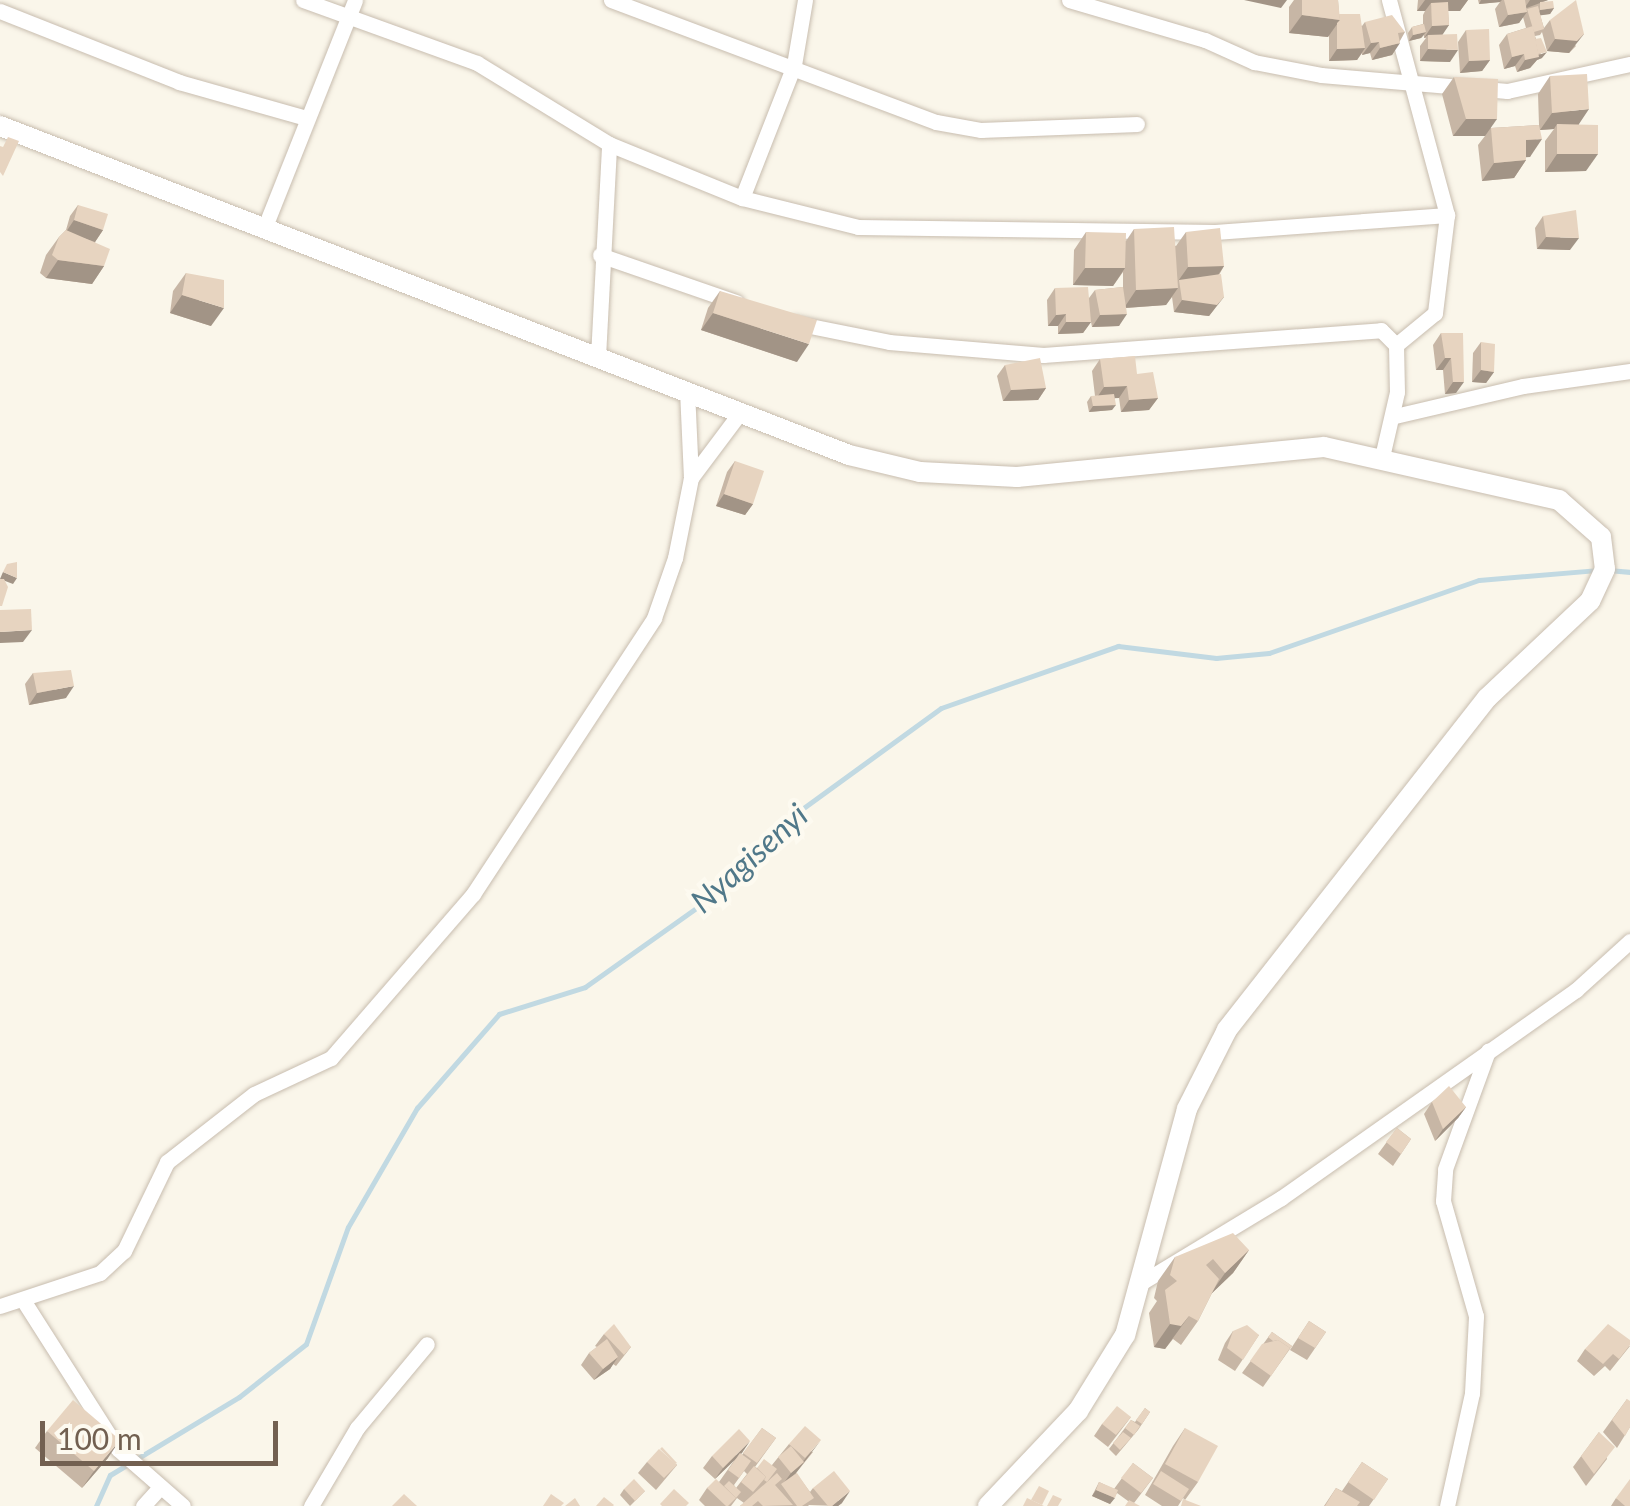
<!DOCTYPE html>
<style>
body{margin:0}
#map{position:relative;width:1630px;height:1506px;overflow:hidden;background:#faf6ea;font-family:Lato,sans-serif}
div>[style]{position:absolute}
.stream>*{height:5px;margin:-2.5px;padding:0 2.5px;transform-origin:2.5px;border-radius:2.5px;background:#c1d9e2}
.roads{filter:drop-shadow(0 0 2px #c8bdaf) drop-shadow(0 0 2px #c8bdaf)}
.minor>*{height:15px;margin:-7.5px;padding:0 7.5px;transform-origin:7.5px;border-radius:7.5px;background:#fff}
.secondary>*{height:20px;margin:-10px;padding:0 10px;transform-origin:10px;border-radius:10px;background:#fff}
.wall>*{inset:0;background:#c7b6a5}
.shaded-wall>*{inset:0;background:#a29486}
.building>*{inset:0;background:#e7d4c0}
span{translate:-50% -50%;white-space:nowrap;text-align:center;line-height:1.15;-webkit-text-stroke:9px #fdfaf0;paint-order:stroke}
.water-label{font-size:32px;color:#507889;font-style:italic}
.scale{position:absolute;left:40px;top:1421px;width:238px;height:45px;box-sizing:border-box;border:5px solid #726051;border-top:0;padding-left:12px;font-size:30px;line-height:35px;white-space:nowrap;color:#726051;-webkit-text-stroke:8px #fdfaf0;paint-order:stroke}
</style>
<div id="map">
<div class="stream">
<div style="left:1608px;top:570px;width:22px;rotate:5deg"></div>
<div style="left:96px;top:1506px;width:34px;rotate:-66deg"></div>
<div style="left:110px;top:1475px;width:151px;rotate:-31.2deg"></div>
<div style="left:239px;top:1397px;width:85px;rotate:-38.3deg"></div>
<div style="left:306px;top:1344px;width:124px;rotate:-70.3deg"></div>
<div style="left:348px;top:1227px;width:138px;rotate:-59.9deg"></div>
<div style="left:417px;top:1108px;width:125px;rotate:-48.9deg"></div>
<div style="left:499px;top:1014px;width:90px;rotate:-17.4deg"></div>
<div style="left:585px;top:987px;width:145px;rotate:-35.4deg"></div>
<div style="left:703px;top:903px;width:110px;rotate:-45.4deg"></div>
<div style="left:780px;top:825px;width:199px;rotate:-36deg"></div>
<div style="left:941px;top:708px;width:188px;rotate:-19.3deg"></div>
<div style="left:1118px;top:646px;width:99px;rotate:7deg"></div>
<div style="left:1216px;top:658px;width:53px;rotate:-5.4deg"></div>
<div style="left:1269px;top:653px;width:222px;rotate:-19.2deg"></div>
<div style="left:1479px;top:580px;width:118px;rotate:-4.8deg"></div>
</div>
<div class="roads">
<div class="minor">
<div style="left:303px;top:0;width:185px;rotate:19.9deg"></div>
<div style="left:477px;top:63px;width:155px;rotate:31.5deg"></div>
<div style="left:609px;top:144px;width:144px;rotate:22.1deg"></div>
<div style="left:742px;top:198px;width:120px;rotate:14deg"></div>
<div style="left:858px;top:227px;width:357px;rotate:0.8deg"></div>
<div style="left:1215px;top:232px;width:233px;rotate:-4.2deg"></div>
<div style="left:611px;top:0;width:347px;rotate:20.6deg"></div>
<div style="left:936px;top:122px;width:46px;rotate:10.1deg"></div>
<div style="left:981px;top:130px;width:156px;rotate:-2.2deg"></div>
<div style="left:1069px;top:0;width:142px;rotate:16.4deg"></div>
<div style="left:1205px;top:40px;width:54px;rotate:24.2deg"></div>
<div style="left:1254px;top:62px;width:68px;rotate:11deg"></div>
<div style="left:1321px;top:75px;width:187px;rotate:4.9deg"></div>
<div style="left:1507px;top:91px;width:126px;rotate:-12.4deg"></div>
<div style="left:1389px;top:0;width:223px;rotate:74.9deg"></div>
<div style="left:1447px;top:215px;width:99px;rotate:97deg"></div>
<div style="left:1435px;top:313px;width:50px;rotate:140.6deg"></div>
<div style="left:0;top:11px;width:193px;rotate:21.6deg"></div>
<div style="left:179px;top:82px;width:132px;rotate:15.8deg"></div>
<div style="left:742px;top:198px;width:143px;rotate:-68.6deg"></div>
<div style="left:794px;top:65px;width:66px;rotate:-80.4deg"></div>
<div style="left:264px;top:229px;width:246px;rotate:-68.3deg"></div>
<div style="left:600px;top:255px;width:144px;rotate:19.1deg"></div>
<div style="left:795px;top:323px;width:96px;rotate:11.4deg"></div>
<div style="left:889px;top:342px;width:155px;rotate:4.8deg"></div>
<div style="left:1043px;top:355px;width:339px;rotate:-4.2deg"></div>
<div style="left:1381px;top:330px;width:21px;rotate:45deg"></div>
<div style="left:1396px;top:345px;width:47px;rotate:88.8deg"></div>
<div style="left:1397px;top:392px;width:67px;rotate:103deg"></div>
<div style="left:598px;top:357px;width:213px;rotate:-87deg"></div>
<div style="left:1395px;top:416px;width:131px;rotate:-13.2deg"></div>
<div style="left:1523px;top:386px;width:108px;rotate:-8deg"></div>
<div style="left:691px;top:478px;width:80px;rotate:-53.1deg"></div>
<div style="left:1144px;top:1281px;width:160px;rotate:-31.2deg"></div>
<div style="left:1281px;top:1198px;width:361px;rotate:-35.2deg"></div>
<div style="left:1576px;top:990px;width:73px;rotate:-42.2deg"></div>
<div style="left:23px;top:1300px;width:177px;rotate:57.5deg"></div>
<div style="left:118px;top:1449px;width:86px;rotate:41.2deg"></div>
<div style="left:0;top:1306px;width:105px;rotate:-18.3deg"></div>
<div style="left:100px;top:1273px;width:33px;rotate:-43deg"></div>
<div style="left:124px;top:1251px;width:99px;rotate:-64.2deg"></div>
<div style="left:167px;top:1162px;width:110px;rotate:-38deg"></div>
<div style="left:254px;top:1094px;width:85px;rotate:-25.1deg"></div>
<div style="left:331px;top:1058px;width:217px;rotate:-49.1deg"></div>
<div style="left:473px;top:894px;width:330px;rotate:-56.7deg"></div>
<div style="left:654px;top:618px;width:64px;rotate:-70.7deg"></div>
<div style="left:675px;top:558px;width:82px;rotate:-78.7deg"></div>
<div style="left:691px;top:478px;width:87px;rotate:-92.6deg"></div>
<div style="left:143px;top:1506px;width:24px;rotate:-48deg"></div>
<div style="left:311px;top:1506px;width:91px;rotate:-59.5deg"></div>
<div style="left:357px;top:1428px;width:109px;rotate:-50.2deg"></div>
<div style="left:1447px;top:1506px;width:116px;rotate:-77.5deg"></div>
<div style="left:1472px;top:1393px;width:77px;rotate:-87deg"></div>
<div style="left:1476px;top:1316px;width:120px;rotate:-106deg"></div>
<div style="left:1443px;top:1201px;width:32px;rotate:-86deg"></div>
<div style="left:1445px;top:1169px;width:126px;rotate:-70deg"></div>
</div>
<div class="secondary">
<div style="left:0;top:126px;width:911px;rotate:21.18deg"></div>
<div style="left:849px;top:455px;width:73px;rotate:13.5deg"></div>
<div style="left:920px;top:472px;width:97px;rotate:3deg"></div>
<div style="left:1017px;top:477px;width:308px;rotate:-5.6deg"></div>
<div style="left:1324px;top:447px;width:241px;rotate:12.7deg"></div>
<div style="left:1559px;top:500px;width:56px;rotate:41.4deg"></div>
<div style="left:1601px;top:537px;width:32px;rotate:83deg"></div>
<div style="left:1605px;top:569px;width:35px;rotate:115deg"></div>
<div style="left:1590px;top:601px;width:141px;rotate:136.7deg"></div>
<div style="left:1487px;top:698px;width:422px;rotate:128.1deg"></div>
<div style="left:1227px;top:1030px;width:89px;rotate:116.9deg"></div>
<div style="left:1187px;top:1109px;width:234px;rotate:105.3deg"></div>
<div style="left:1125px;top:1335px;width:89px;rotate:121.7deg"></div>
<div style="left:1078px;top:1411px;width:131px;rotate:133.5deg"></div>
</div>
</div>
<div class="wall">
<div style="clip-path:polygon(1294px 0,1338px 0,1339px 14px,1362px 26px,1365px 22px,1405px 32px,1392px 55px,1372px 60px,1370px 53px,1362px 55px,1362px 53px,1357px 60px,1329px 61px,1329px 35px,1328px 37px,1289px 33px,1289px 7px)"></div>
<div style="clip-path:polygon(1418px 0,1468px 0,1460px 11px,1448px 11px,1449px 25px,1442px 34px,1450px 62px,1420px 61px,1420px 46px,1426px 38px,1424px 38px,1424px 35px,1421px 38px,1409px 41px,1408px 33px,1412px 27px,1423px 24px,1423px 15px,1425px 11px,1417px 11px)"></div>
<div style="clip-path:polygon(1478px 0,1548px 0,1543px 2px,1554px 8px,1550px 14px,1540px 15px,1544px 28px,1550px 20px,1576px 46px,1569px 53px,1547px 51px,1542px 32px,1540px 35px,1535px 36px,1542px 58px,1537px 60px,1530px 68px,1517px 72px,1515px 66px,1504px 69px,1499px 45px,1507px 34px,1526px 28px,1523px 17px,1519px 23px,1499px 27px,1495px 9px,1500px 2px,1479px 4px)"></div>
<div style="clip-path:polygon(1466px 30px,1490px 60px,1482px 71px,1460px 73px,1458px 42px)"></div>
<div style="clip-path:polygon(1550px 76px,1579px 124px,1586px 171px,1545px 172px,1545px 141px,1554px 129px,1540px 130px,1530px 157px,1526px 157px,1526px 160px,1514px 178px,1482px 181px,1478px 145px,1485px 136px,1453px 136px,1442px 94px,1454px 77px,1491px 128px,1539px 125px,1538px 94px)"></div>
<div style="clip-path:polygon(78px 205px,103px 230px,95px 242px,104px 266px,92px 284px,46px 278px,40px 273px,46px 255px,59px 237px,66px 230px,70px 216px)"></div>
<div style="clip-path:polygon(1543px 216px,1570px 250px,1537px 249px,1535px 228px)"></div>
<div style="clip-path:polygon(1134px 229px,1176px 246px,1186px 232px,1224px 266px,1219px 275px,1215px 308px,1209px 316px,1174px 312px,1172px 297px,1166px 305px,1126px 308px,1119px 326px,1092px 327px,1091px 322px,1083px 333px,1058px 334px,1058px 326px,1048px 326px,1047px 300px,1055px 288px,1089px 298px,1095px 290px,1123px 287px,1123px 272px,1113px 286px,1073px 285px,1074px 250px,1086px 232px,1126px 241px)"></div>
<div style="clip-path:polygon(186px 273px,211px 326px,170px 313px,173px 291px)"></div>
<div style="clip-path:polygon(720px 291px,797px 362px,701px 330px,708px 308px)"></div>
<div style="clip-path:polygon(1441px 333px,1463px 333px,1456px 393px,1445px 394px,1443px 370px,1436px 370px,1433px 345px)"></div>
<div style="clip-path:polygon(1481px 342px,1494px 372px,1486px 383px,1472px 382px,1473px 353px)"></div>
<div style="clip-path:polygon(1100px 359px,1137px 374px,1158px 398px,1149px 410px,1121px 412px,1119px 398px,1115px 398px,1112px 410px,1089px 412px,1087px 402px,1091px 396px,1095px 396px,1092px 371px)"></div>
<div style="clip-path:polygon(1005px 365px,1046px 388px,1038px 400px,1003px 401px,997px 376px)"></div>
<div style="clip-path:polygon(735px 461px,753px 504px,745px 515px,716px 506px,727px 472px)"></div>
<div style="clip-path:polygon(33px 673px,66px 698px,29px 705px,25px 684px)"></div>
<div style="clip-path:polygon(1432px 1102px,1466px 1107px,1458px 1118px,1435px 1141px,1424px 1114px)"></div>
<div style="clip-path:polygon(1397px 1128px,1411px 1139px,1393px 1166px,1378px 1154px)"></div>
<div style="clip-path:polygon(1249px 1250px,1233px 1273px,1212px 1293px,1198px 1321px,1181px 1345px,1173px 1339px,1165px 1349px,1154px 1347px,1149px 1313px,1157px 1301px,1154px 1298px,1158px 1281px,1175px 1257px)"></div>
<div style="clip-path:polygon(1309px 1321px,1326px 1332px,1307px 1360px,1290px 1350px)"></div>
<div style="clip-path:polygon(1233px 1331px,1259px 1335px,1235px 1371px,1218px 1360px,1225px 1343px)"></div>
<div style="clip-path:polygon(1272px 1332px,1292px 1346px,1263px 1387px,1242px 1373px)"></div>
<div style="clip-path:polygon(604px 1334px,631px 1347px,616px 1366px,613px 1364px,610px 1369px,594px 1380px,581px 1365px,589px 1353px,597px 1347px,595px 1346px)"></div>
<div style="clip-path:polygon(1630px 1346px,1610px 1371px,1605px 1366px,1594px 1376px,1577px 1361px,1585px 1349px)"></div>
<div style="clip-path:polygon(1627px 1399px,1630px 1427px,1617px 1448px,1603px 1432px)"></div>
<div style="clip-path:polygon(1145px 1408px,1150px 1412px,1138px 1430px,1116px 1456px,1109px 1449px,1131px 1420px,1135px 1422px)"></div>
<div style="clip-path:polygon(1131px 1417px,1108px 1447px,1094px 1436px,1102px 1424px)"></div>
<div style="clip-path:polygon(evenodd,762px 1428px,776px 1438px,755px 1467px,757px 1468px,772px 1465px,789px 1444px,813px 1452px,796px 1473px,810px 1492px,813px 1488px,842px 1503px,838px 1506px,809px 1505px,808px 1506px,740px 1506px,744px 1503px,737px 1498px,731px 1506px,705px 1506px,699px 1500px,707px 1488px,719px 1482px,736px 1458px,715px 1479px,703px 1468px,712px 1456px,742px 1455px,762px 1428px,744px 1471px,747px 1474px,736px 1488px,734px 1485px,744px 1471px)"></div>
<div style="clip-path:polygon(1185px 1428px,1198px 1482px,1185px 1500px,1183px 1498px,1178px 1506px,1162px 1506px,1145px 1495px,1173px 1446px)"></div>
<div style="clip-path:polygon(47px 1431px,108px 1458px,82px 1488px,35px 1448px)"></div>
<div style="clip-path:polygon(1599px 1432px,1607px 1459px,1586px 1486px,1573px 1467px)"></div>
<div style="clip-path:polygon(647px 1462px,676px 1464px,677px 1465px,656px 1490px,638px 1473px)"></div>
<div style="clip-path:polygon(1362px 1462px,1388px 1479px,1369px 1506px,1324px 1506px,1336px 1488px,1342px 1491px)"></div>
<div style="clip-path:polygon(1133px 1463px,1153px 1478px,1134px 1503px,1128px 1501px,1117px 1493px,1110px 1504px,1092px 1496px,1099px 1482px,1114px 1489px)"></div>
<div style="clip-path:polygon(624px 1489px,645px 1491px,630px 1506px,620px 1495px)"></div>
<div style="clip-path:polygon(1616px 1498px,1630px 1506px,1611px 1506px)"></div>
</div>
<div class="shaded-wall">
<div style="clip-path:polygon(1244px 0,1287px 0,1281px 8px)"></div>
<div style="clip-path:polygon(1425px 0,1468px 0,1460px 11px,1432px 11px,1431px 3px,1425px 11px,1417px 11px)"></div>
<div style="clip-path:polygon(1481px 0,1502px 0,1500px 2px,1479px 4px)"></div>
<div style="clip-path:polygon(1530px 0,1548px 0,1524px 9px)"></div>
<div style="clip-path:polygon(1554px 8px,1550px 14px,1536px 16px,1540px 10px)"></div>
<div style="clip-path:polygon(1527px 12px,1519px 23px,1499px 27px,1508px 15px)"></div>
<div style="clip-path:polygon(1302px 15px,1340px 20px,1328px 37px,1289px 33px)"></div>
<div style="clip-path:polygon(1449px 25px,1441px 37px,1428px 35px,1424px 38px,1432px 26px)"></div>
<div style="clip-path:polygon(1426px 32px,1421px 38px,1409px 41px,1413px 35px)"></div>
<div style="clip-path:polygon(1584px 34px,1569px 53px,1547px 51px,1555px 39px)"></div>
<div style="clip-path:polygon(1379px 42px,1370px 53px,1362px 55px,1371px 43px)"></div>
<div style="clip-path:polygon(1400px 43px,1392px 55px,1372px 60px,1380px 48px)"></div>
<div style="clip-path:polygon(1365px 48px,1357px 60px,1329px 61px,1337px 49px)"></div>
<div style="clip-path:polygon(1428px 49px,1458px 50px,1450px 62px,1420px 61px)"></div>
<div style="clip-path:polygon(1547px 52px,1542px 58px,1537px 60px,1530px 68px,1517px 72px,1525px 60px)"></div>
<div style="clip-path:polygon(1524px 54px,1515px 66px,1504px 69px,1512px 57px)"></div>
<div style="clip-path:polygon(1490px 60px,1482px 71px,1460px 73px,1469px 61px)"></div>
<div style="clip-path:polygon(1589px 109px,1577px 127px,1557px 124px,1554px 129px,1540px 130px,1552px 113px)"></div>
<div style="clip-path:polygon(1466px 119px,1497px 119px,1485px 136px,1453px 136px)"></div>
<div style="clip-path:polygon(1542px 139px,1530px 157px,1514px 158px,1526px 140px)"></div>
<div style="clip-path:polygon(1557px 154px,1598px 154px,1586px 171px,1545px 172px)"></div>
<div style="clip-path:polygon(1526px 160px,1514px 178px,1482px 181px,1494px 163px)"></div>
<div style="clip-path:polygon(74px 220px,103px 230px,95px 242px,66px 232px)"></div>
<div style="clip-path:polygon(1546px 237px,1579px 238px,1570px 250px,1537px 249px)"></div>
<div style="clip-path:polygon(58px 260px,104px 266px,92px 284px,46px 278px)"></div>
<div style="clip-path:polygon(1224px 266px,1212px 284px,1179px 280px,1176px 284px,1188px 267px)"></div>
<div style="clip-path:polygon(1085px 268px,1125px 268px,1113px 286px,1073px 285px)"></div>
<div style="clip-path:polygon(1178px 288px,1166px 305px,1124px 308px,1136px 290px)"></div>
<div style="clip-path:polygon(182px 295px,224px 308px,211px 326px,170px 313px)"></div>
<div style="clip-path:polygon(1224px 297px,1209px 316px,1174px 312px,1182px 300px)"></div>
<div style="clip-path:polygon(713px 313px,809px 344px,797px 362px,701px 330px)"></div>
<div style="clip-path:polygon(1066px 314px,1058px 326px,1048px 326px,1056px 315px)"></div>
<div style="clip-path:polygon(1127px 314px,1119px 326px,1092px 327px,1100px 315px)"></div>
<div style="clip-path:polygon(1066px 322px,1091px 322px,1083px 333px,1058px 334px)"></div>
<div style="clip-path:polygon(1445px 358px,1451px 358px,1443px 370px,1436px 370px)"></div>
<div style="clip-path:polygon(1481px 370px,1494px 372px,1486px 383px,1472px 382px)"></div>
<div style="clip-path:polygon(1453px 382px,1464px 382px,1456px 393px,1445px 394px)"></div>
<div style="clip-path:polygon(1127px 386px,1119px 398px,1096px 399px,1104px 387px)"></div>
<div style="clip-path:polygon(1046px 388px,1038px 400px,1003px 401px,1011px 390px)"></div>
<div style="clip-path:polygon(1158px 398px,1149px 410px,1121px 412px,1129px 400px)"></div>
<div style="clip-path:polygon(1116px 405px,1112px 410px,1089px 412px,1093px 406px)"></div>
<div style="clip-path:polygon(724px 494px,753px 504px,745px 515px,716px 506px)"></div>
<div style="clip-path:polygon(3px 572px,17px 578px,13px 584px,0 579px)"></div>
<div style="clip-path:polygon(32px 630px,23px 642px,0 643px,0 632px)"></div>
<div style="clip-path:polygon(74px 686px,66px 698px,29px 705px,37px 693px)"></div>
<div style="clip-path:polygon(1466px 1107px,1458px 1118px,1435px 1141px,1443px 1129px)"></div>
<div style="clip-path:polygon(1249px 1250px,1233px 1273px,1209px 1296px,1225px 1273px)"></div>
<div style="clip-path:polygon(1189px 1316px,1165px 1349px,1154px 1347px,1170px 1324px)"></div>
<div style="clip-path:polygon(618px 1357px,610px 1369px,594px 1380px,603px 1369px)"></div>
<div style="clip-path:polygon(120px 1440px,108px 1458px,82px 1488px,94px 1471px)"></div>
<div style="clip-path:polygon(821px 1440px,796px 1473px,783px 1484px,791px 1473px,800px 1465px)"></div>
<div style="clip-path:polygon(750px 1441px,742px 1453px,715px 1479px,723px 1468px)"></div>
<div style="clip-path:polygon(1096px 1490px,1115px 1498px,1110px 1504px,1092px 1496px)"></div>
<div style="clip-path:polygon(850px 1491px,842px 1503px,838px 1506px,832px 1506px)"></div>
</div>
<div class="building">
<div style="clip-path:polygon(1302px 0,1338px 0,1340px 20px,1302px 15px)"></div>
<div style="clip-path:polygon(1504px 0,1525px 0,1527px 12px,1508px 15px)"></div>
<div style="clip-path:polygon(1576px 0,1584px 34px,1577px 41px,1555px 39px,1550px 20px)"></div>
<div style="clip-path:polygon(1553px 1px,1554px 8px,1540px 10px,1540px 2px)"></div>
<div style="clip-path:polygon(1448px 2px,1449px 25px,1432px 26px,1431px 3px)"></div>
<div style="clip-path:polygon(1538px 6px,1544px 29px,1534px 32px,1527px 9px)"></div>
<div style="clip-path:polygon(1339px 14px,1360px 14px,1365px 48px,1337px 49px,1337px 23px,1340px 20px)"></div>
<div style="clip-path:polygon(1392px 15px,1405px 32px,1398px 33px,1400px 43px,1380px 48px,1379px 42px,1371px 43px,1365px 22px)"></div>
<div style="clip-path:polygon(1424px 24px,1426px 32px,1413px 35px,1412px 27px)"></div>
<div style="clip-path:polygon(1533px 26px,1539px 57px,1525px 60px,1524px 54px,1512px 57px,1507px 34px)"></div>
<div style="clip-path:polygon(1489px 29px,1490px 60px,1469px 61px,1466px 30px)"></div>
<div style="clip-path:polygon(1457px 34px,1458px 50px,1428px 49px,1428px 35px)"></div>
<div style="clip-path:polygon(1541px 38px,1547px 52px,1538px 54px,1535px 39px)"></div>
<div style="clip-path:polygon(1587px 74px,1589px 109px,1552px 113px,1550px 76px)"></div>
<div style="clip-path:polygon(1454px 77px,1498px 79px,1497px 119px,1466px 119px)"></div>
<div style="clip-path:polygon(1557px 124px,1598px 125px,1598px 154px,1557px 154px)"></div>
<div style="clip-path:polygon(1539px 125px,1542px 139px,1526px 140px,1526px 160px,1494px 163px,1491px 128px)"></div>
<div style="clip-path:polygon(8px 137px,19px 141px,3px 176px,0 172px,0 146px,3px 147px)"></div>
<div style="clip-path:polygon(78px 205px,108px 214px,103px 230px,74px 220px)"></div>
<div style="clip-path:polygon(1576px 210px,1579px 238px,1546px 237px,1543px 216px)"></div>
<div style="clip-path:polygon(1174px 227px,1178px 288px,1136px 290px,1134px 229px)"></div>
<div style="clip-path:polygon(1220px 228px,1224px 266px,1188px 267px,1186px 232px)"></div>
<div style="clip-path:polygon(66px 230px,110px 249px,104px 266px,58px 260px,52px 255px,59px 237px)"></div>
<div style="clip-path:polygon(1086px 232px,1126px 233px,1125px 268px,1085px 268px)"></div>
<div style="clip-path:polygon(186px 273px,224px 280px,224px 308px,182px 295px)"></div>
<div style="clip-path:polygon(1221px 274px,1224px 297px,1217px 305px,1182px 300px,1179px 280px)"></div>
<div style="clip-path:polygon(1088px 287px,1091px 322px,1066px 322px,1066px 314px,1056px 315px,1055px 288px)"></div>
<div style="clip-path:polygon(1123px 287px,1127px 314px,1100px 315px,1095px 290px)"></div>
<div style="clip-path:polygon(720px 291px,817px 320px,809px 344px,713px 313px)"></div>
<div style="clip-path:polygon(1441px 333px,1463px 333px,1464px 382px,1453px 382px,1451px 358px,1445px 358px)"></div>
<div style="clip-path:polygon(1481px 342px,1495px 344px,1494px 372px,1481px 370px)"></div>
<div style="clip-path:polygon(1135px 356px,1137px 374px,1153px 372px,1158px 398px,1129px 400px,1127px 386px,1104px 387px,1100px 359px)"></div>
<div style="clip-path:polygon(1040px 358px,1046px 388px,1011px 390px,1005px 365px)"></div>
<div style="clip-path:polygon(1114px 394px,1116px 405px,1093px 406px,1091px 396px)"></div>
<div style="clip-path:polygon(735px 461px,764px 471px,753px 504px,724px 494px)"></div>
<div style="clip-path:polygon(17px 562px,17px 578px,3px 572px,7px 564px)"></div>
<div style="clip-path:polygon(0 579px,4px 579px,8px 587px,2px 606px,0 606px)"></div>
<div style="clip-path:polygon(31px 609px,32px 630px,0 632px,0 610px)"></div>
<div style="clip-path:polygon(71px 670px,74px 686px,37px 693px,33px 673px)"></div>
<div style="clip-path:polygon(1449px 1086px,1466px 1107px,1443px 1129px,1432px 1102px)"></div>
<div style="clip-path:polygon(1397px 1128px,1411px 1139px,1401px 1154px,1386px 1142px)"></div>
<div style="clip-path:polygon(1233px 1233px,1249px 1250px,1225px 1273px,1213px 1259px,1206px 1265px,1219px 1279px,1198px 1321px,1189px 1316px,1181px 1326px,1170px 1324px,1165px 1290px,1177px 1281px,1170px 1275px,1175px 1257px)"></div>
<div style="clip-path:polygon(1309px 1321px,1326px 1332px,1315px 1348px,1298px 1338px)"></div>
<div style="clip-path:polygon(614px 1324px,631px 1347px,624px 1355px,604px 1334px)"></div>
<div style="clip-path:polygon(1608px 1324px,1630px 1340px,1630px 1345px,1619px 1359px,1613px 1354px,1603px 1364px,1585px 1349px)"></div>
<div style="clip-path:polygon(1247px 1325px,1259px 1335px,1243px 1360px,1227px 1348px,1233px 1331px)"></div>
<div style="clip-path:polygon(1272px 1332px,1292px 1346px,1288px 1352px,1290px 1348px,1278px 1340px,1273px 1341px,1268px 1337px)"></div>
<div style="clip-path:polygon(607px 1339px,618px 1357px,603px 1369px,589px 1353px)"></div>
<div style="clip-path:polygon(1278px 1340px,1290px 1348px,1271px 1376px,1250px 1361px,1262px 1344px)"></div>
<div style="clip-path:polygon(1627px 1399px,1630px 1401px,1630px 1427px,1625px 1436px,1612px 1420px)"></div>
<div style="clip-path:polygon(73px 1400px,120px 1440px,94px 1471px,47px 1431px)"></div>
<div style="clip-path:polygon(1117px 1406px,1131px 1417px,1116px 1435px,1102px 1424px)"></div>
<div style="clip-path:polygon(1145px 1408px,1150px 1412px,1142px 1424px,1136px 1420px)"></div>
<div style="clip-path:polygon(1131px 1420px,1140px 1426px,1134px 1435px,1125px 1428px)"></div>
<div style="clip-path:polygon(805px 1426px,821px 1440px,805px 1458px,789px 1444px)"></div>
<div style="clip-path:polygon(762px 1428px,776px 1438px,757px 1463px,743px 1453px)"></div>
<div style="clip-path:polygon(1185px 1428px,1218px 1446px,1198px 1482px,1165px 1464px)"></div>
<div style="clip-path:polygon(739px 1429px,750px 1441px,723px 1468px,712px 1456px)"></div>
<div style="clip-path:polygon(1123px 1432px,1131px 1438px,1120px 1450px,1113px 1443px)"></div>
<div style="clip-path:polygon(1599px 1432px,1615px 1447px,1594px 1474px,1581px 1456px)"></div>
<div style="clip-path:polygon(791px 1446px,804px 1462px,791px 1473px,778px 1457px)"></div>
<div style="clip-path:polygon(662px 1447px,677px 1463px,675px 1464px,660px 1449px)"></div>
<div style="clip-path:polygon(659px 1449px,677px 1465px,664px 1478px,647px 1462px)"></div>
<div style="clip-path:polygon(740px 1453px,751px 1461px,739px 1478px,728px 1470px)"></div>
<div style="clip-path:polygon(764px 1459px,777px 1469px,767px 1482px,764px 1480px,766px 1477px,757px 1468px)"></div>
<div style="clip-path:polygon(1362px 1462px,1388px 1479px,1374px 1500px,1348px 1482px)"></div>
<div style="clip-path:polygon(1133px 1463px,1153px 1478px,1141px 1493px,1121px 1478px)"></div>
<div style="clip-path:polygon(754px 1466px,766px 1477px,753px 1492px,741px 1482px)"></div>
<div style="clip-path:polygon(834px 1471px,850px 1491px,832px 1506px,828px 1506px,813px 1488px)"></div>
<div style="clip-path:polygon(1161px 1471px,1189px 1489px,1181px 1501px,1153px 1484px)"></div>
<div style="clip-path:polygon(777px 1473px,782px 1479px,775px 1485px,793px 1505px,763px 1506px,758px 1501px,752px 1506px,740px 1506px)"></div>
<div style="clip-path:polygon(797px 1473px,814px 1498px,802px 1506px,797px 1506px,781px 1484px)"></div>
<div style="clip-path:polygon(634px 1479px,645px 1491px,635px 1501px,624px 1489px)"></div>
<div style="clip-path:polygon(716px 1479px,736px 1498px,728px 1506px,726px 1506px,707px 1488px)"></div>
<div style="clip-path:polygon(1630px 1479px,1630px 1506px,1625px 1506px,1616px 1498px)"></div>
<div style="clip-path:polygon(729px 1481px,741px 1492px,736px 1498px,724px 1486px)"></div>
<div style="clip-path:polygon(1099px 1482px,1118px 1490px,1115px 1498px,1096px 1490px)"></div>
<div style="clip-path:polygon(1039px 1486px,1049px 1491px,1042px 1505px,1031px 1500px)"></div>
<div style="clip-path:polygon(1336px 1488px,1360px 1502px,1357px 1506px,1325px 1506px)"></div>
<div style="clip-path:polygon(674px 1489px,689px 1503px,686px 1506px,662px 1506px,660px 1504px)"></div>
<div style="clip-path:polygon(404px 1494px,417px 1506px,392px 1506px)"></div>
<div style="clip-path:polygon(551px 1494px,564px 1503px,561px 1506px,543px 1506px)"></div>
<div style="clip-path:polygon(1053px 1495px,1062px 1499px,1058px 1506px,1047px 1506px)"></div>
<div style="clip-path:polygon(604px 1497px,614px 1505px,613px 1506px,596px 1506px)"></div>
<div style="clip-path:polygon(575px 1498px,580px 1506px,565px 1506px)"></div>
<div style="clip-path:polygon(1027px 1498px,1044px 1506px,1023px 1506px)"></div>
<div style="clip-path:polygon(1183px 1499px,1201px 1506px,1181px 1506px)"></div>
<div style="clip-path:polygon(1129px 1500px,1140px 1506px,1125px 1506px)"></div>
</div>
<div class="water-label">
<span style="left:749px;top:858px;rotate:-42deg">Nyagisenyi</span>
</div>
<div class="scale">100 m</div>
</div>
